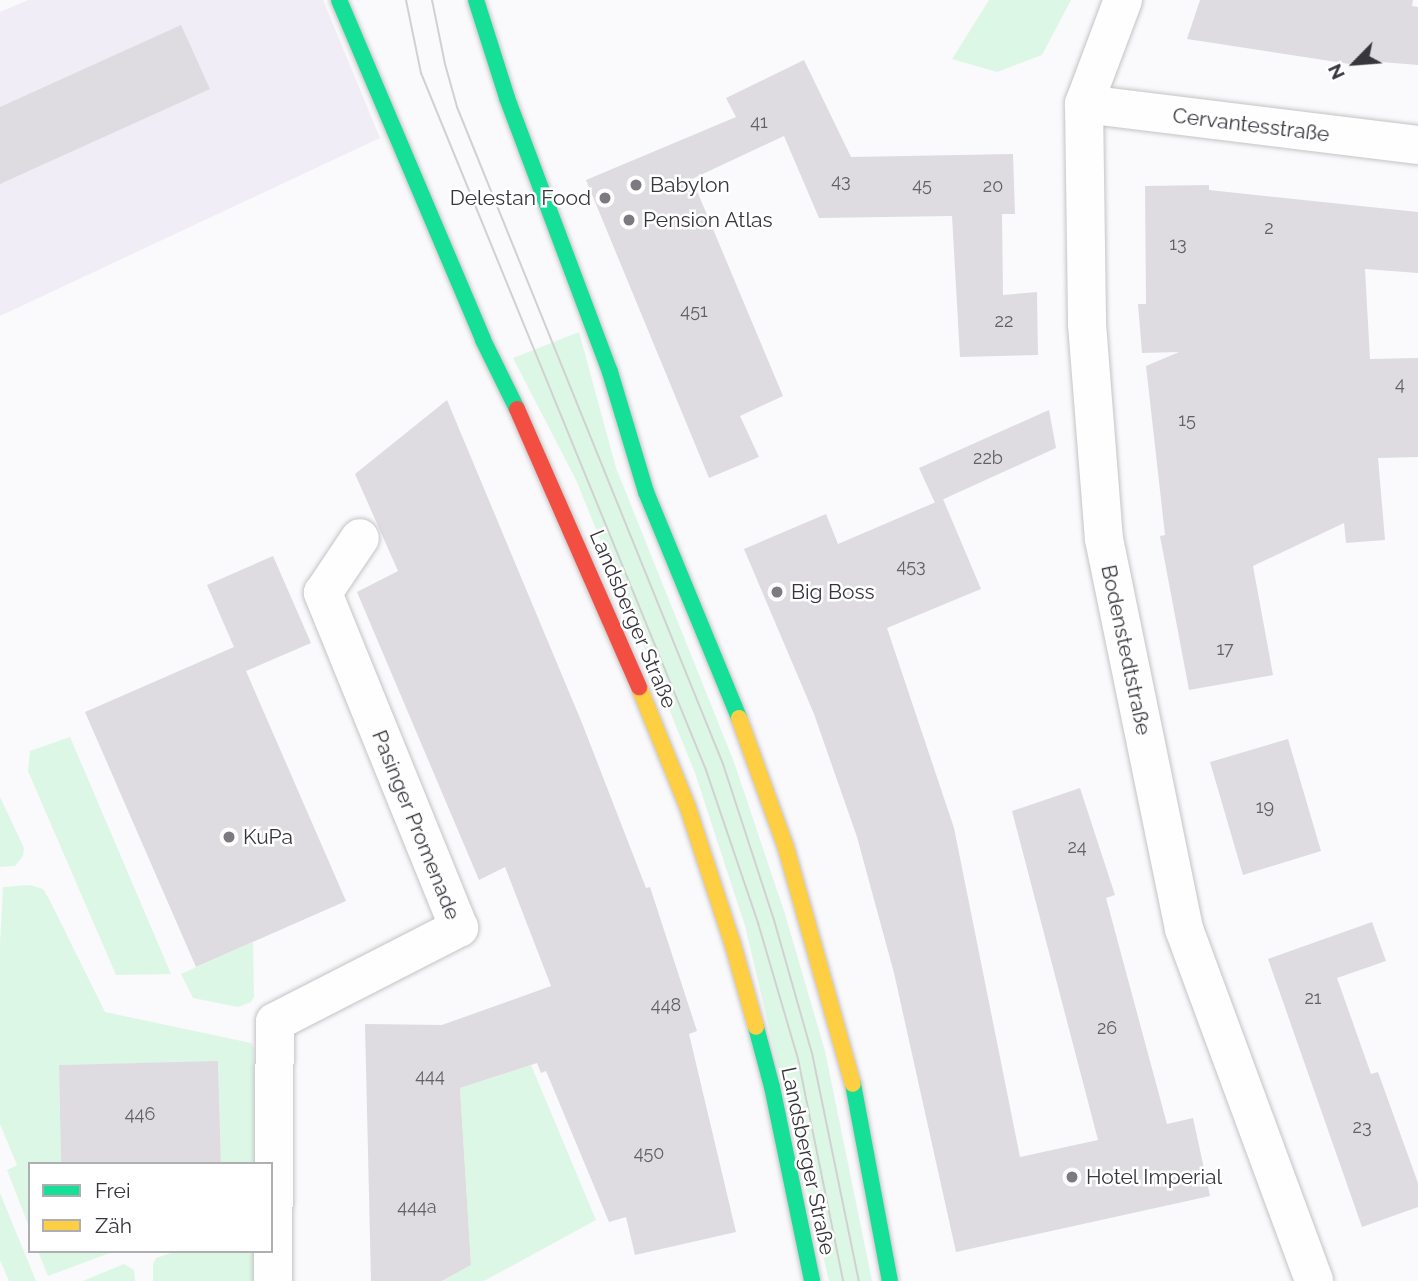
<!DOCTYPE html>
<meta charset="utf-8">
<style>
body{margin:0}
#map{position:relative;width:1418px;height:1281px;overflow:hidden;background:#faf9fb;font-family:Raleway,sans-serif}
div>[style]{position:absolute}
.built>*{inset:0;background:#f1edf7}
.green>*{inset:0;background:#ddf7e6}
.building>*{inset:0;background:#dedce1}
.roads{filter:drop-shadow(0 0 2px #c5c3c7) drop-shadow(0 0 2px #c5c3c7)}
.street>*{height:38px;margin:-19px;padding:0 19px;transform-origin:19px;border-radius:19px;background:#fefefe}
.fast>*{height:16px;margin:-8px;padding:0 8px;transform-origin:8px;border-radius:8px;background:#16e098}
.slow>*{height:16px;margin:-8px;padding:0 8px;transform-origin:8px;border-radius:8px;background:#ffcf43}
.jam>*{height:16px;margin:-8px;padding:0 8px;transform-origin:8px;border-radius:8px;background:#f24e42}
.tram>*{height:2px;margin:-1px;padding:0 1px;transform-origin:1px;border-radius:1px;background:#d1d1d1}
.dots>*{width:19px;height:19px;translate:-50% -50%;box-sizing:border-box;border:4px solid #fff;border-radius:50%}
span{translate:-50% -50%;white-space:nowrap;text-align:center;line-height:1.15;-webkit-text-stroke:5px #fff;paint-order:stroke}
.number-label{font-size:18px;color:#626066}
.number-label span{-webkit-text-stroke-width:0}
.street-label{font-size:21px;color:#38363d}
.poi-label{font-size:21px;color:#38363d}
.left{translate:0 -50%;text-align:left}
.right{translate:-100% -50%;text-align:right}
.legend{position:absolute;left:28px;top:1162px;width:245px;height:91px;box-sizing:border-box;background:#fff;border:2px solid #afafb1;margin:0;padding:9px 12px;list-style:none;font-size:21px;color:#38363d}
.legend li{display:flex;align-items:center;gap:14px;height:35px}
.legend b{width:35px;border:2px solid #afafb1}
.north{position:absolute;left:1320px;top:28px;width:70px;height:70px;-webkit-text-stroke:5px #fff;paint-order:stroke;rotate:245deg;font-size:19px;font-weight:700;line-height:28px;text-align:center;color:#38363d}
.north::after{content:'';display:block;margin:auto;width:24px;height:32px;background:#38363d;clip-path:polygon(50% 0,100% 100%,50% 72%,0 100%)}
</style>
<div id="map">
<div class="built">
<div style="clip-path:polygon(28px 0,323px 0,380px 138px,0 316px,0 12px)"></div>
</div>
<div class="green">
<div style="clip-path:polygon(989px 0,1071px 0,1042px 55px,997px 72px,952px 59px)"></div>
<div style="clip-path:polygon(579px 332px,616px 468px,734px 762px,785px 914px,825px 1051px,872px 1281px,829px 1281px,745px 926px,695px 773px,576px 480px,513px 358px)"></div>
<div style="clip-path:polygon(70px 737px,171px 974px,116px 975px,28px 771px,30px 751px)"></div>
<div style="clip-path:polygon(0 797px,24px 848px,23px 856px,15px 866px,0 867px)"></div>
<div style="clip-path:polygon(30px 885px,43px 889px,48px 897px,105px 1012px,251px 1043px,254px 1048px,256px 1164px,221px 1164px,218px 1062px,59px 1065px,61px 1164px,30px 1164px,30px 1229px,7px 1170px,17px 1165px,0 1124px,0 945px,3px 887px)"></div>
<div style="clip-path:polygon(253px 942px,254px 997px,251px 1002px,238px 1007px,193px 998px,181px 974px)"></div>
<div style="clip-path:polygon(531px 1065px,596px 1220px,484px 1281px,442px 1281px,471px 1265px,460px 1088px)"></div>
<div style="clip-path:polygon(0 1193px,36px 1281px,9px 1281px,0 1260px)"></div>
<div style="clip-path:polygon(38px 1251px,115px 1251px,48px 1276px)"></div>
<div style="clip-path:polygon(177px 1251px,258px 1251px,258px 1281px,153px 1281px,153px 1264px,156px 1258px)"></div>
<div style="clip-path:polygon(124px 1264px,134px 1270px,135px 1281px,83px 1281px)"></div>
</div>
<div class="building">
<div style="clip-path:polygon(1200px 0,1413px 0,1412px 6px,1418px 7px,1418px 65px,1357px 60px,1356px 65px,1187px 39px)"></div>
<div style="clip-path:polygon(181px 25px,210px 89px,0 184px,0 107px)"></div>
<div style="clip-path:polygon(804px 60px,851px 157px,1013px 154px,1015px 214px,1002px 214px,1003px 295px,1037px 292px,1038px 355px,960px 357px,952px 216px,819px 218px,784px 136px,692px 179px,783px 396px,740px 416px,759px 457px,709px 478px,586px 180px,736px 117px,726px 98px)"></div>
<div style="clip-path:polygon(1209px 185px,1209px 190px,1418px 212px,1418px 273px,1365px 269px,1370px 359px,1418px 358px,1418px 457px,1378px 458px,1385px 540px,1346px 543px,1344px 523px,1253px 566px,1273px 675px,1189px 690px,1160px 536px,1165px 535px,1146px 366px,1179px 352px,1142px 353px,1138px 304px,1146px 304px,1145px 186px)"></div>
<div style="clip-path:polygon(447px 400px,582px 723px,646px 888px,650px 887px,697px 1031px,689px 1034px,736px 1232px,635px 1255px,626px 1217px,609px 1222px,546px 1071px,541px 1073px,537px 1063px,460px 1088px,471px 1265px,442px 1281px,371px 1281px,365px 1024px,442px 1025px,551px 986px,505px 867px,479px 880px,357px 592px,398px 571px,355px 474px)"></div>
<div style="clip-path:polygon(1049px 410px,1056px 448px,935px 503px,919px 468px)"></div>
<div style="clip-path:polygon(943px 499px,981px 589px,887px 628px,954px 828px,1020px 1157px,1098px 1140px,1012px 811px,1080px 788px,1115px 895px,1106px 898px,1167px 1124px,1193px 1118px,1210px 1196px,956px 1252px,894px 973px,857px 837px,814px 714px,744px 549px,826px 514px,838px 544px)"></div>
<div style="clip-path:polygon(273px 556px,311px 643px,246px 671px,346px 901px,196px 967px,85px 712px,234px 647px,207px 585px)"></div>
<div style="clip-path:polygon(1288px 739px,1321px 851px,1243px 875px,1210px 762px)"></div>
<div style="clip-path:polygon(1372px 922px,1386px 961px,1337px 978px,1371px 1074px,1378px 1072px,1418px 1183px,1418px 1207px,1362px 1227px,1268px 959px)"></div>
<div style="clip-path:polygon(218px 1061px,221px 1164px,61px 1164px,59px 1065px)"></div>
</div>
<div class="roads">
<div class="street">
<div style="left:1123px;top:0;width:111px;rotate:110.6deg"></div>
<div style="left:1084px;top:104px;width:220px;rotate:89.2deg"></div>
<div style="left:1087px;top:324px;width:216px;rotate:85.5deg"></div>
<div style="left:1104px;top:539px;width:398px;rotate:78.4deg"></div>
<div style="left:1184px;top:929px;width:375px;rotate:69.7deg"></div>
<div style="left:1084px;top:104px;width:337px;rotate:7deg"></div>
<div style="left:273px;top:1281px;width:259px;rotate:-89.6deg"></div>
<div style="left:275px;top:1022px;width:207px;rotate:-27.1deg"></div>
<div style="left:459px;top:928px;width:362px;rotate:-112.1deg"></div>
<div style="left:323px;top:593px;width:66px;rotate:-56.1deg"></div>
</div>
<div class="fast">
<div style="left:339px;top:0;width:369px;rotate:67deg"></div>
<div style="left:483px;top:340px;width:77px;rotate:63.8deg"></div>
<div style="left:476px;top:0;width:103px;rotate:72.4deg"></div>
<div style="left:507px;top:98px;width:293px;rotate:69.4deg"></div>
<div style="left:610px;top:372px;width:125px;rotate:73.3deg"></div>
<div style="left:646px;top:492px;width:244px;rotate:67.6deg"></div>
<div style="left:756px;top:1027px;width:62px;rotate:75.1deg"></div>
<div style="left:772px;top:1087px;width:198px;rotate:78.3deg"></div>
<div style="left:853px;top:1084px;width:200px;rotate:79.4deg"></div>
</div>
<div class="slow">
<div style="left:639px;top:687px;width:127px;rotate:67.9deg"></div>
<div style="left:687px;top:805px;width:147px;rotate:71.8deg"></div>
<div style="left:733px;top:945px;width:85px;rotate:74.3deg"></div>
<div style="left:739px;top:718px;width:138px;rotate:70.1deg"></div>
<div style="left:786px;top:848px;width:245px;rotate:74.2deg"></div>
</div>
<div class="jam">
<div style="left:517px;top:409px;width:304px;rotate:66.3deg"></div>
</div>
</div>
<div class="tram">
<div style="left:406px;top:0;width:75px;rotate:78.4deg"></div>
<div style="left:421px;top:73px;width:753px;rotate:67.76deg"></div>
<div style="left:706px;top:770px;width:162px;rotate:71.2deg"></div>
<div style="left:758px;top:923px;width:142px;rotate:73.6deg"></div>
<div style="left:798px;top:1059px;width:227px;rotate:78.5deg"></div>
<div style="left:432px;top:0;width:65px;rotate:78.5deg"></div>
<div style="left:445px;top:64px;width:45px;rotate:74.4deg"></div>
<div style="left:457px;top:107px;width:709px;rotate:67.96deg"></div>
<div style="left:723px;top:764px;width:164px;rotate:71.9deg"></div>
<div style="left:774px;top:920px;width:138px;rotate:74.1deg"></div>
<div style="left:812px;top:1053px;width:233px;rotate:78.4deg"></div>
</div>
<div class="dots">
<div style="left:636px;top:185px;background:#7c7a80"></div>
<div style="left:605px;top:198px;background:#7c7a80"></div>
<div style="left:629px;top:220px;background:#7c7a80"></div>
<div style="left:777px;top:592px;background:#7c7a80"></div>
<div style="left:229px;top:837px;background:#7c7a80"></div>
<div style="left:1072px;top:1177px;background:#7c7a80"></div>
</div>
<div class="number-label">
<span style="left:759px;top:122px">41</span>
<span style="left:841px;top:181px">43</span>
<span style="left:922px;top:185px">45</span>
<span style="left:993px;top:186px">20</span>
<span style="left:1269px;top:228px">2</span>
<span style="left:1178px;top:244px">13</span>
<span style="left:694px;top:311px">451</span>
<span style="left:1004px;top:321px">22</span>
<span style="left:1400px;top:384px">4</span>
<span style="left:1187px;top:420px">15</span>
<span style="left:988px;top:458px">22b</span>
<span style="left:911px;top:566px">453</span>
<span style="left:1225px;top:649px">17</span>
<span style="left:1265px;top:807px">19</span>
<span style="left:1077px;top:847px">24</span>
<span style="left:1313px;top:998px">21</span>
<span style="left:666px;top:1005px">448</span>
<span style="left:1107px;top:1028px">26</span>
<span style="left:430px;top:1076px">444</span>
<span style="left:140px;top:1114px">446</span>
<span style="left:1362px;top:1127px">23</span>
<span style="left:649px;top:1153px">450</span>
<span style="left:417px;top:1207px">444a</span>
</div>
<div class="street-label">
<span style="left:1251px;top:125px;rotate:7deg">Cervantesstraße</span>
<span style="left:633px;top:619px;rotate:67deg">Landsberger Straße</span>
<span style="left:1126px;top:650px;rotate:78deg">Bodenstedtstraße</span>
<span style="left:416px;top:825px;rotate:68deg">Pasinger Promenade</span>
<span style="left:808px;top:1161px;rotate:78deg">Landsberger Straße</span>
</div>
<div class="poi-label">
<span class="left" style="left:650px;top:185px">Babylon</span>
<span class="right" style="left:591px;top:198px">Delestan Food</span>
<span class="left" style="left:643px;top:220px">Pension Atlas</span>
<span class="left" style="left:791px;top:592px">Big Boss</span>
<span class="left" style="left:243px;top:837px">KuPa</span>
<span class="left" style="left:1086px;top:1177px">Hotel Imperial</span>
</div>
<ul class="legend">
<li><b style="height:9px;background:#16e098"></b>Frei</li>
<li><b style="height:9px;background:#ffcf43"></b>Zäh</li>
</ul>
<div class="north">N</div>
</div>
